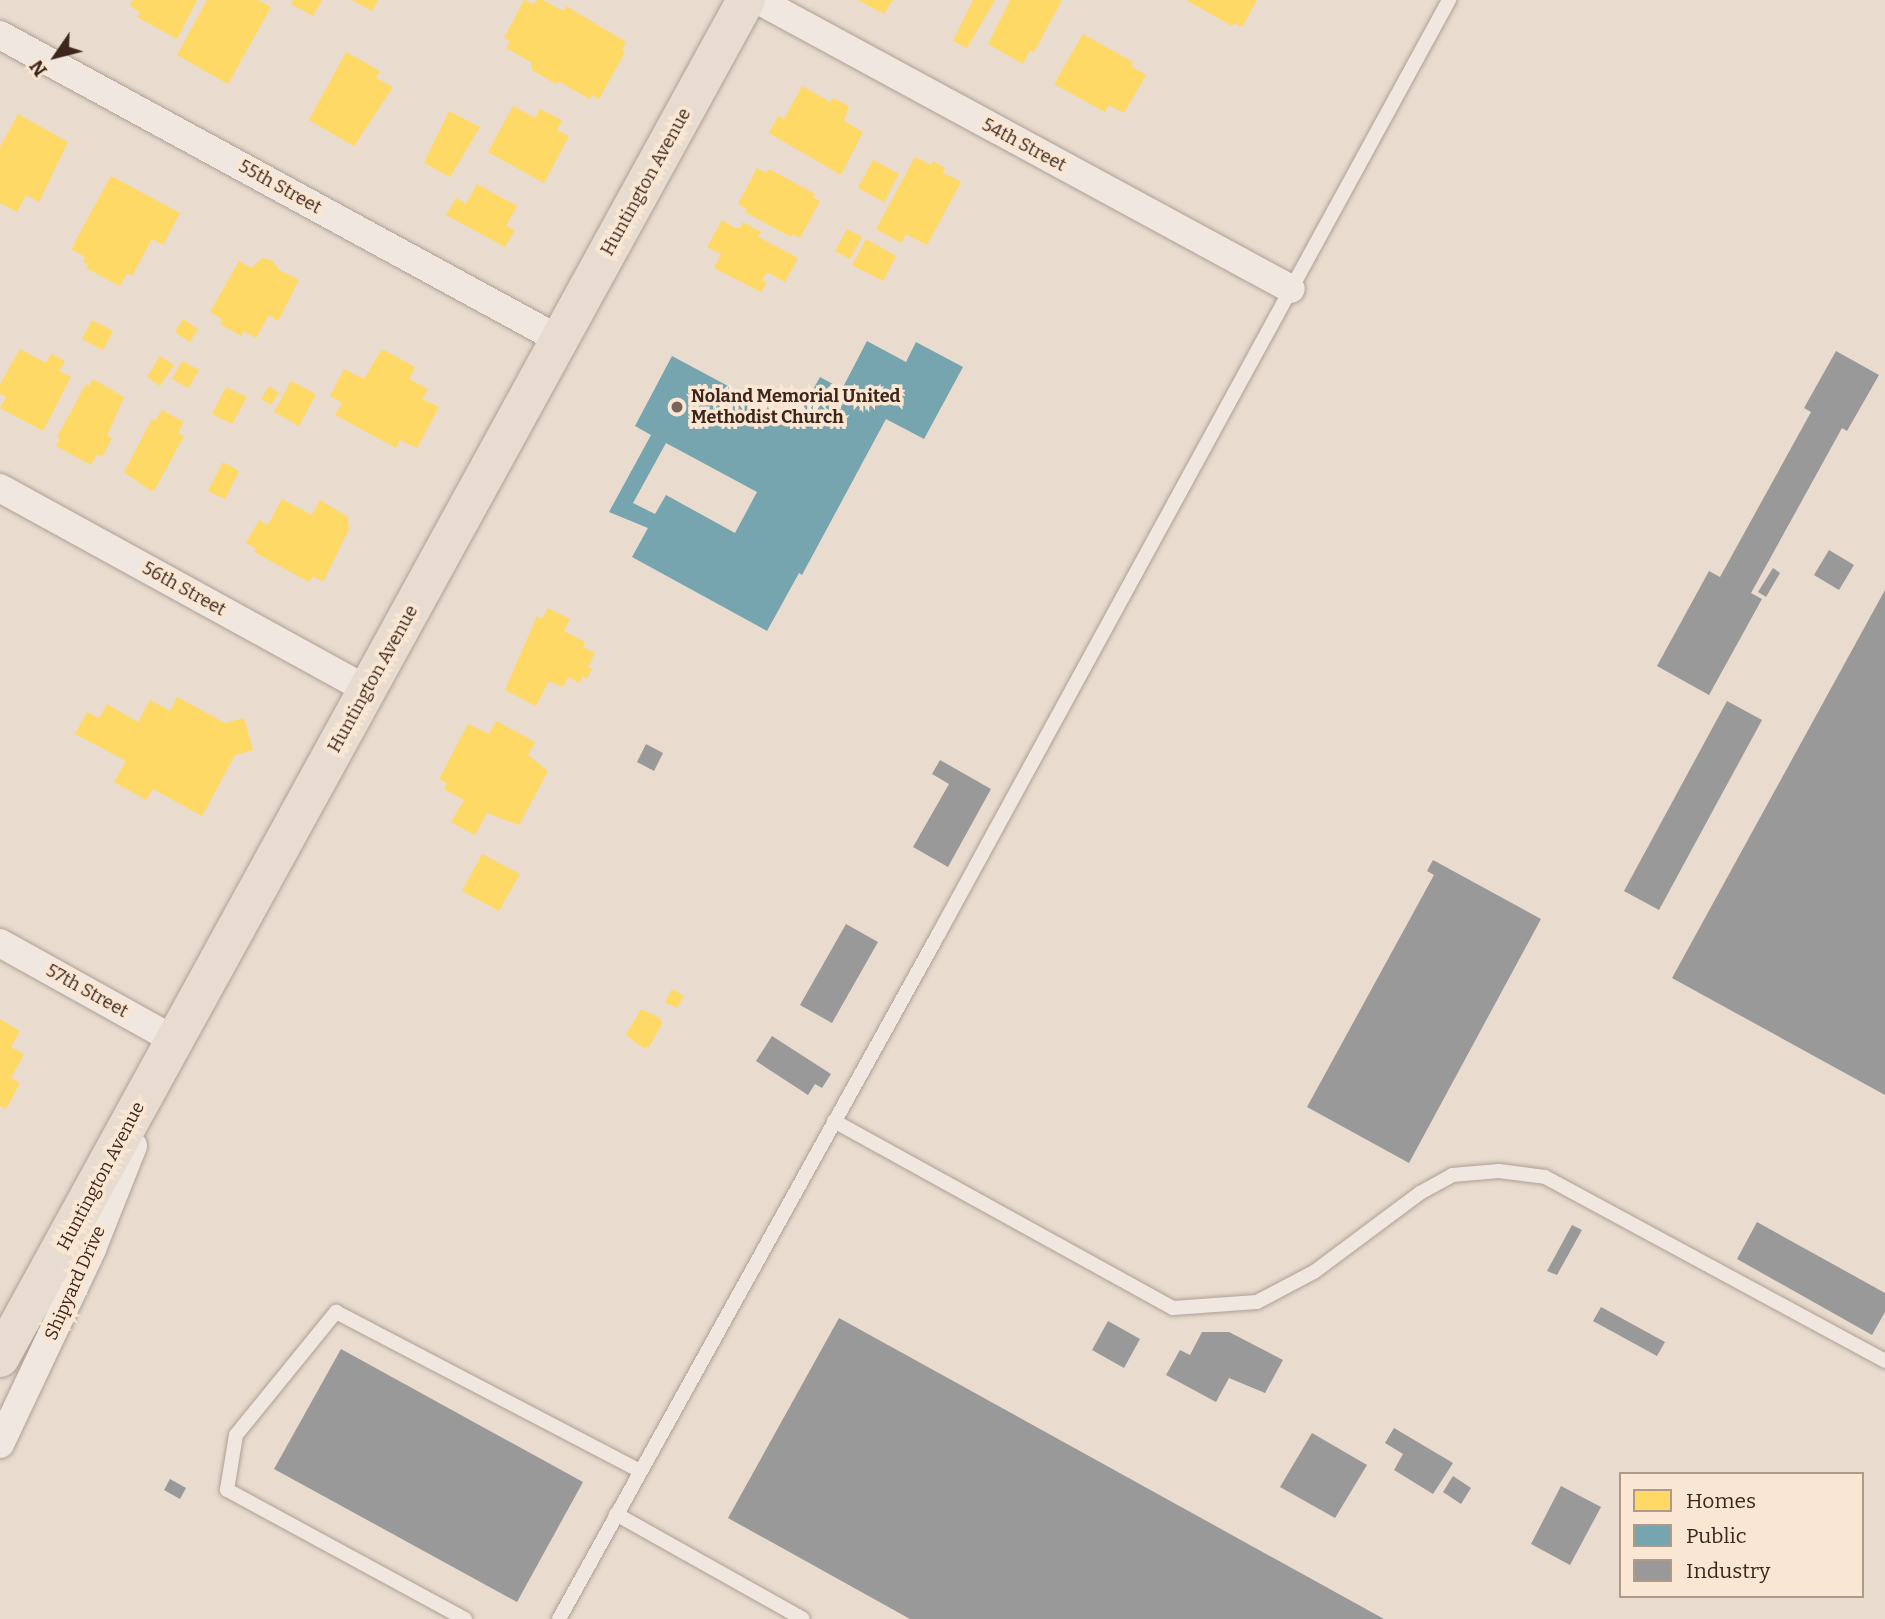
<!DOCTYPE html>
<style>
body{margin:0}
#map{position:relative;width:1885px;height:1619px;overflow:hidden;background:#e9dbcd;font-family:Bitter,serif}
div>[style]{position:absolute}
.homes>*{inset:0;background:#ffd966}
.public>*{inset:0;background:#76a5af}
.industry>*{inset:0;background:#999}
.roads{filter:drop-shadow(0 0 2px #aea096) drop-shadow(0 0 2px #aea096)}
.service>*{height:14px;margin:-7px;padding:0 7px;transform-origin:7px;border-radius:7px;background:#f0e8e0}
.minor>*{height:28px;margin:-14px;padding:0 14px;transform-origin:14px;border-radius:14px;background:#f0e8e0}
.primary>*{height:38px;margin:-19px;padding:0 19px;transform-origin:19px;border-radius:19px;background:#e8dcd0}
.dots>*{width:19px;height:19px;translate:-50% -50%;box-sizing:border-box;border:4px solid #fae7d3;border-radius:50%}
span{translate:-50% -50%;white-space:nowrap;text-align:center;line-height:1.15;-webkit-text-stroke:7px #fae7d3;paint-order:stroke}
.street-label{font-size:18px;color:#3e261c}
.poi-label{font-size:18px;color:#3e261c;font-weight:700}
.left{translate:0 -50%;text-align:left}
.legend{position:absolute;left:1619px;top:1472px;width:245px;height:126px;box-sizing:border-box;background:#fae7d3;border:2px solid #af9a8a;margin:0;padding:9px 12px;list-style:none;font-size:21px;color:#3e261c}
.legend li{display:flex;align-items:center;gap:14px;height:35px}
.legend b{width:35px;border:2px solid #af9a8a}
.north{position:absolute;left:21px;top:21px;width:70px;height:70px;-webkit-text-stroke:5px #fae7d3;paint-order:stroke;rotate:235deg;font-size:19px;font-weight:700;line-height:28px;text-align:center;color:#3e261c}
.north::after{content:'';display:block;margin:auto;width:24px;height:32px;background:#3e261c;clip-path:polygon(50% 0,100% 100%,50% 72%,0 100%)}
</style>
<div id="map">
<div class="homes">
<div style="clip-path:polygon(133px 0,197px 0,177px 39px,137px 17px,140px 12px,130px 6px)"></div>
<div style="clip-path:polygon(207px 0,258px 0,271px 7px,228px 84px,177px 55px)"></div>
<div style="clip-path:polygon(293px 0,322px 0,313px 16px,291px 4px)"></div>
<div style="clip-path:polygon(352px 0,378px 0,372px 11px)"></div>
<div style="clip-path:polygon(524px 0,534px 4px,537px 0,543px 0,559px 9px,565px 10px,566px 6px,626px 42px,622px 50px,625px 52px,599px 99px,592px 95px,590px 99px,558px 81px,556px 84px,532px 70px,531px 62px,506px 48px,510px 41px,504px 38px)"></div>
<div style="clip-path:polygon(858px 0,895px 0,891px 2px,884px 14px)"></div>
<div style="clip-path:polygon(973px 0,995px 0,967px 48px,953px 41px)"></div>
<div style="clip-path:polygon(1010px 0,1062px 0,1034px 52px,1030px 50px,1023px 64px,988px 44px)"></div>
<div style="clip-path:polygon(1186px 0,1257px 0,1242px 27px,1234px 23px,1232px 26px)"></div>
<div style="clip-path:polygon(1083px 34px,1133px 62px,1131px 66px,1146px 75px,1124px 113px,1109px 105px,1105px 112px,1054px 84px)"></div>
<div style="clip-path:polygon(346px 52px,380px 71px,376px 78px,393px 87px,354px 146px,309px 120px)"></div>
<div style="clip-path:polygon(802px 86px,830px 102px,833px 98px,849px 106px,844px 121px,863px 132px,841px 175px,769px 133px,778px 116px,784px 119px)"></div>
<div style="clip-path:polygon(513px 106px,535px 118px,540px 109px,562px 120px,557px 130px,569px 136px,544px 183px,488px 152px)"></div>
<div style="clip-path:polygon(449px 111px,480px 127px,450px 177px,424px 163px)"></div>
<div style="clip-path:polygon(18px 114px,68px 142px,39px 202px,26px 195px,17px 212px,0 203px,0 147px)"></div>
<div style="clip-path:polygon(915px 157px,931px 165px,933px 161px,945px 168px,942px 172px,961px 182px,927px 245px,906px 234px,901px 243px,876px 229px)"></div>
<div style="clip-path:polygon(873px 160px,899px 174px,884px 202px,858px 188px)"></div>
<div style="clip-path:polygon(757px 168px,766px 173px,769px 169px,815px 194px,813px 197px,820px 201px,800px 238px,793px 234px,791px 237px,745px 212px,747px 209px,738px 204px)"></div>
<div style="clip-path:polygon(111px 176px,180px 213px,163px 245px,152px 239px,132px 276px,127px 273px,120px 286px,86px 268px,88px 264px,83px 262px,85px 257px,71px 249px)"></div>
<div style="clip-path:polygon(477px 184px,517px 206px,506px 226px,515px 230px,505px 247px,446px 215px,456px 198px,466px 204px)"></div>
<div style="clip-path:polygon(722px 220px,735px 228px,740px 228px,743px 222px,761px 232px,758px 237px,798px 258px,785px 282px,767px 272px,762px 280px,767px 282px,761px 292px,714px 268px,721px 254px,707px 247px)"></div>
<div style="clip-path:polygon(847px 229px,862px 237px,850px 259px,835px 251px)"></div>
<div style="clip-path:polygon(866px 239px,896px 256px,883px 281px,852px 265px)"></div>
<div style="clip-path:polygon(262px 258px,272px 260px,279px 270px,299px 280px,278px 321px,269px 315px,256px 338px,244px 331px,241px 336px,220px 324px,222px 319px,210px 312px,239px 261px,251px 268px)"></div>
<div style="clip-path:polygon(183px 319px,198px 329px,190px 342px,175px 332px)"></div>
<div style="clip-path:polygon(92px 320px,113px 331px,103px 350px,82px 339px)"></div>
<div style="clip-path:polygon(20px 349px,46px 363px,51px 354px,65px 361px,59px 371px,71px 377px,43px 431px,0 408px,6px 397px,0 394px,0 384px)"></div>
<div style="clip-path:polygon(382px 349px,415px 367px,409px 379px,428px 389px,422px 399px,439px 407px,417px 448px,400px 440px,396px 448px,335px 415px,342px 403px,330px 396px,344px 369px,364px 379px)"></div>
<div style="clip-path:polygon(160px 356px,174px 365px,160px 386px,147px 377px)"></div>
<div style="clip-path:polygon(182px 361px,199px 370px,188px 388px,172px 379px)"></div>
<div style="clip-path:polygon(93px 379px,124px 397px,107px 436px,112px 438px,102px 457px,97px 454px,91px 465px,56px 446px,60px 439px,57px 437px,86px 384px,89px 386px)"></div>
<div style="clip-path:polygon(291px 381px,316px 394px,299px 426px,274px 412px)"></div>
<div style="clip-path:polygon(269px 386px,279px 393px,271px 405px,261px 399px)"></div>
<div style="clip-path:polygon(226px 387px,247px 397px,232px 424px,212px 414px)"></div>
<div style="clip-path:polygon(162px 410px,184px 422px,178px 433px,184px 436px,155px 489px,151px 491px,124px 472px,152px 419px,155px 421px)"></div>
<div style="clip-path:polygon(223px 462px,239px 471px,225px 499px,208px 491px)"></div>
<div style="clip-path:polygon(282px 499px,312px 515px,320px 500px,348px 517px,349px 529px,323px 582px,313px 576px,309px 582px,254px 552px,256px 548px,246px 543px,259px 520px,268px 525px)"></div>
<div style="clip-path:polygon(548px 608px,570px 619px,564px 631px,585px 642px,583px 647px,595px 653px,588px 667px,592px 669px,587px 679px,583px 676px,579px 683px,568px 677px,563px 687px,549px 681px,536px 706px,505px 690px,537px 616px,542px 619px)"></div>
<div style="clip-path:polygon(177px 697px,225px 723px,244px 718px,253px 750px,235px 755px,202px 816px,153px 789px,146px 800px,114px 782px,126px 761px,75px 734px,87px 712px,99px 718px,107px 704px,138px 722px,150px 700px,170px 711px)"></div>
<div style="clip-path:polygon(496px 721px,535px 742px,528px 755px,548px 771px,519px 825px,487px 813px,475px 835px,451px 822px,464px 800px,444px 789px,447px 783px,439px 779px,468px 724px,489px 734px)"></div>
<div style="clip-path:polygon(482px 854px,520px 874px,499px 911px,462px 891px)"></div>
<div style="clip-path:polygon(672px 989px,684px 996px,677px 1008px,665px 1002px)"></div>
<div style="clip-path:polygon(641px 1009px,660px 1018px,662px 1024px,649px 1047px,643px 1048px,626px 1035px)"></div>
<div style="clip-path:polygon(0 1019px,20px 1031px,11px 1047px,24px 1054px,11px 1078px,20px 1083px,6px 1109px,0 1106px)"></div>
</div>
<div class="public">
<div style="clip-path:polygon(evenodd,867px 341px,906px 362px,916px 342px,963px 367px,924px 439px,886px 419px,802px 575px,799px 573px,767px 631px,632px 557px,648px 528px,609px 512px,651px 435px,635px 426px,672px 356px,795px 422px,820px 377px,842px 389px,867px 341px,666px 443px,757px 492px,735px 533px,666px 495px,655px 514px,633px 503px,666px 443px)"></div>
</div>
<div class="industry">
<div style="clip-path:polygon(1836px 351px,1879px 375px,1847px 431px,1842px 428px,1751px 593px,1762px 599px,1709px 695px,1657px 666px,1709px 571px,1720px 577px,1811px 412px,1804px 408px)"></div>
<div style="clip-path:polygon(1829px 550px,1854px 565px,1839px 590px,1814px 575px)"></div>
<div style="clip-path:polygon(1773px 568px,1780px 573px,1766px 597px,1758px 592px)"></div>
<div style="clip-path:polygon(1885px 590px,1885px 1095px,1672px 978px)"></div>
<div style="clip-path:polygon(1727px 701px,1762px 720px,1659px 910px,1624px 891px)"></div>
<div style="clip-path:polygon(646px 744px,663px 753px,654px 771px,637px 762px)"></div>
<div style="clip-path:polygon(940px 760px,991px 789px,948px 867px,913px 847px,949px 784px,932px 774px)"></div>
<div style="clip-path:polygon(1433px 860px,1541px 919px,1409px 1163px,1307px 1107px,1434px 875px,1427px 871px)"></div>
<div style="clip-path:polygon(846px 924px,878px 942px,832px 1023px,800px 1005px)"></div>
<div style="clip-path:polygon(772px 1036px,831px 1074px,822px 1088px,815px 1084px,808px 1095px,756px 1061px)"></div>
<div style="clip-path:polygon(1757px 1222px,1885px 1293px,1885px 1312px,1872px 1335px,1737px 1259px)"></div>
<div style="clip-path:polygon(1572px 1225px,1582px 1230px,1557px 1275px,1547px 1271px)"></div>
<div style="clip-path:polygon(1601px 1307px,1665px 1342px,1657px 1356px,1593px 1321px)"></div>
<div style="clip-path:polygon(839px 1318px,1384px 1619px,910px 1619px,728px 1518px)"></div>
<div style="clip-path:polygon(1108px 1321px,1140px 1339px,1124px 1368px,1092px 1350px)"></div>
<div style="clip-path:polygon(1202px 1332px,1229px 1332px,1283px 1360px,1265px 1393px,1229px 1378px,1216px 1402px,1166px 1375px,1180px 1350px,1190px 1355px)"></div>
<div style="clip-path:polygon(341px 1349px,583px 1482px,517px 1602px,274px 1469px)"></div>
<div style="clip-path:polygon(1394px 1428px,1453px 1463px,1433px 1494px,1394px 1470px,1403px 1454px,1385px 1443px)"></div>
<div style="clip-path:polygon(1312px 1433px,1367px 1465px,1335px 1518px,1280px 1487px)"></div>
<div style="clip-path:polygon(1453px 1476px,1471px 1488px,1461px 1504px,1443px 1492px)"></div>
<div style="clip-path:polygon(170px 1479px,186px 1488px,180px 1499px,164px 1490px)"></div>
<div style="clip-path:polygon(1561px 1486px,1601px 1507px,1570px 1565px,1531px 1544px)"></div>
</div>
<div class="roads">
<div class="service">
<div style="left:834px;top:1121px;width:387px;rotate:28.9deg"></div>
<div style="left:1173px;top:1308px;width:84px;rotate:-4.1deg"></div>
<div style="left:1257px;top:1302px;width:64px;rotate:-27.8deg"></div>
<div style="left:1314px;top:1272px;width:132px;rotate:-36.7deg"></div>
<div style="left:1420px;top:1193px;width:37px;rotate:-29deg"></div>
<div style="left:1452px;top:1175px;width:47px;rotate:-4.9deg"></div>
<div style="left:1499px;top:1171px;width:46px;rotate:7.4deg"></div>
<div style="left:1545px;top:1177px;width:387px;rotate:28.4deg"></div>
<div style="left:616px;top:1514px;width:214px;rotate:29.3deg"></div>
<div style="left:465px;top:1619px;width:271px;rotate:-151.5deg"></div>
<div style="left:227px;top:1490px;width:56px;rotate:-80.7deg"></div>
<div style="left:236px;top:1435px;width:159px;rotate:-50.9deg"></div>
<div style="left:336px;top:1312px;width:343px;rotate:27.6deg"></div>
<div style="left:559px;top:1619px;width:782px;rotate:-61.01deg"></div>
<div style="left:938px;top:935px;width:1066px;rotate:-61.34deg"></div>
</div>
<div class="minor">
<div style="left:758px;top:0;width:606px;rotate:28.47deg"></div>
<div style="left:0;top:35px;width:638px;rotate:28.57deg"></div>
<div style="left:0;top:488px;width:419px;rotate:28.8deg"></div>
<div style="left:0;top:943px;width:199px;rotate:29.1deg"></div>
<div style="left:174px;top:1040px;width:17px;rotate:111deg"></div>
<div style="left:0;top:1444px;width:216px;rotate:-64.7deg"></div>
<div style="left:92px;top:1249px;width:111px;rotate:-68.3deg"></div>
</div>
<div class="primary">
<div style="left:0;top:1358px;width:1549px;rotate:-61.22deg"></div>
</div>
</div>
<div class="dots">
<div style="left:677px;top:407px;background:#7a655a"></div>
</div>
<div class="street-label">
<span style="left:1024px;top:145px;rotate:28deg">54th Street</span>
<span style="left:646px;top:182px;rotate:-61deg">Huntington Avenue</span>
<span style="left:280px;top:187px;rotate:29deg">55th Street</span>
<span style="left:184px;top:589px;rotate:29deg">56th Street</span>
<span style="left:373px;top:679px;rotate:-61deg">Huntington Avenue</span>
<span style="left:87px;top:991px;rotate:29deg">57th Street</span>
<span style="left:101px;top:1176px;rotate:-62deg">Huntington Avenue</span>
<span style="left:75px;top:1283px;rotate:-66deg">Shipyard Drive</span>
</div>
<div class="poi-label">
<span class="left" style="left:691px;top:407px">Noland Memorial United<br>Methodist Church</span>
</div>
<ul class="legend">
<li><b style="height:19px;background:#ffd966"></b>Homes</li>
<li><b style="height:19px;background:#76a5af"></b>Public</li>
<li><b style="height:19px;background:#999"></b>Industry</li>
</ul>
<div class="north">N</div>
</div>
